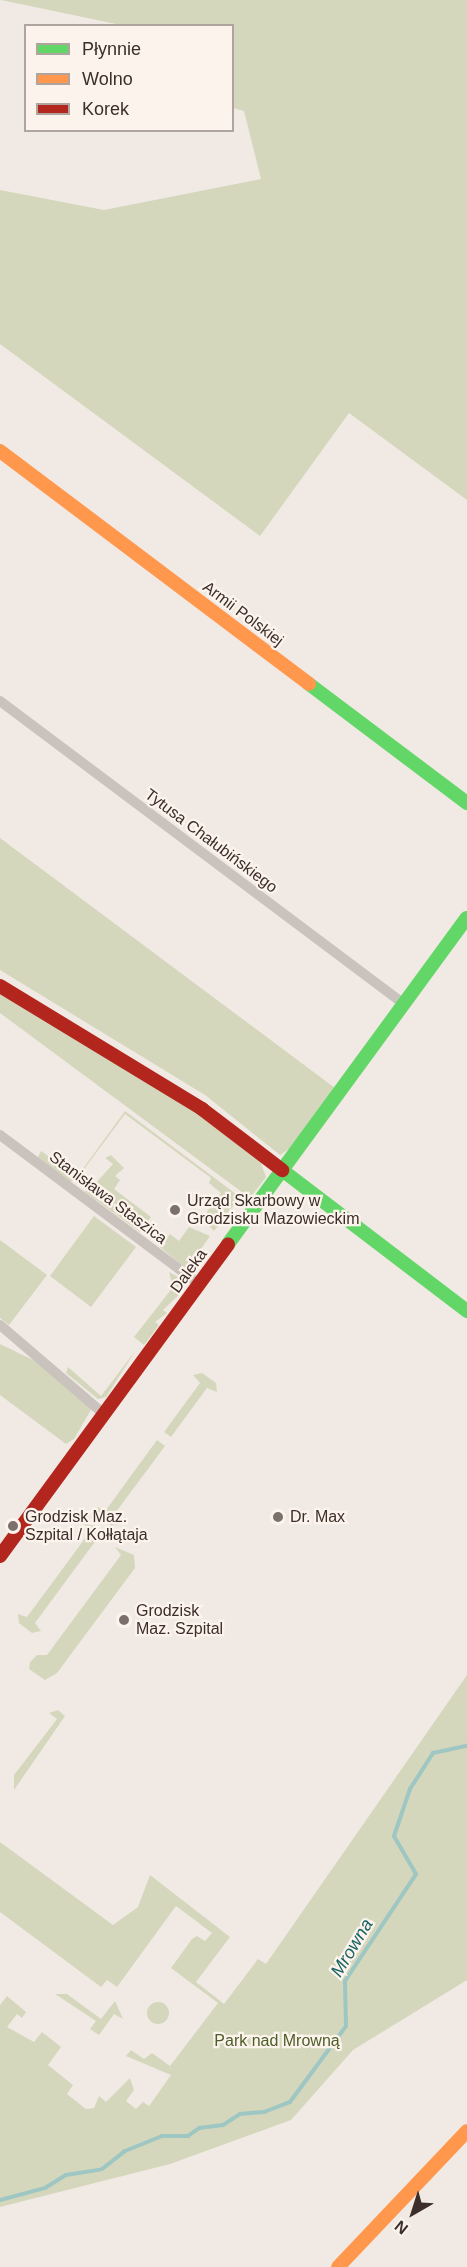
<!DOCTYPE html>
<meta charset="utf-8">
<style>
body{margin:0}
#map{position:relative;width:467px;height:2267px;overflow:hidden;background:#f1eae4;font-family:Arial,sans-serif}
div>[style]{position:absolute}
.green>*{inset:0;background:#d4d7bc}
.round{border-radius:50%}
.stream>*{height:4px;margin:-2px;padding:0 2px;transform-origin:2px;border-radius:2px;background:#9ec6c3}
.street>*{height:10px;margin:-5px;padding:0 5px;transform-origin:5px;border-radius:5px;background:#cac2bd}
.fast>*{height:14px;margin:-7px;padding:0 7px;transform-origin:7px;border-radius:7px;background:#63d668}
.slow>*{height:14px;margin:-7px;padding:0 7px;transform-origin:7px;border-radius:7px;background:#ff974d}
.jam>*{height:14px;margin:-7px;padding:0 7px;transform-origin:7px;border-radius:7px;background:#b3261e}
.dots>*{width:16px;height:16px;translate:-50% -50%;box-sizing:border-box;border:3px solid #fcf4ec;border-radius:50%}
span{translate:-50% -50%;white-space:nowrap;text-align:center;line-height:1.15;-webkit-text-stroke:4.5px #fcf4ec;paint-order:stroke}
.street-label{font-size:16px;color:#3c2e29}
.poi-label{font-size:16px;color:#3c2e29}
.left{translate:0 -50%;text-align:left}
.park-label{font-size:16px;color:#4e5e2a}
.water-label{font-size:18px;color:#196464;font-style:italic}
.legend{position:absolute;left:24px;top:24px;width:210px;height:108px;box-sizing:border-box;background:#fcf4ec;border:2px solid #afa59e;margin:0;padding:8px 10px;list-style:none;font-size:18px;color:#3c2e29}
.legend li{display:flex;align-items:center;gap:12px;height:30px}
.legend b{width:30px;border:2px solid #afa59e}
.north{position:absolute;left:383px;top:2183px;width:60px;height:60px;-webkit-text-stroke:4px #fcf4ec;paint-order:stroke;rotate:219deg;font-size:16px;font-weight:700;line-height:24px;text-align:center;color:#3c2e29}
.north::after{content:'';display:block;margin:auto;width:21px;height:27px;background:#3c2e29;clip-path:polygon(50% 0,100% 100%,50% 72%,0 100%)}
</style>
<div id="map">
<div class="green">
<div style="clip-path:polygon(1px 0,467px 0,467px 500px,349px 413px,260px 536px,0 344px,0 190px,104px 210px,261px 179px,244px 111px,233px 108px,232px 26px,121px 25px)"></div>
<div style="clip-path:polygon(0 838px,335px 1088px,292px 1147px,280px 1155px,205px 1095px,0 970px)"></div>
<div style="clip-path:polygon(0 994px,192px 1109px,261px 1163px,266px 1177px,250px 1198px,0 1013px)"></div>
<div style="clip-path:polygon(125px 1111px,240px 1197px,214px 1231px,202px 1218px,221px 1193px,209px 1183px,211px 1178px,125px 1114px,76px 1180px,69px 1182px,37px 1159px,41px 1151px,77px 1177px)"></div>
<div style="clip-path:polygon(111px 1155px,124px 1168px,115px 1176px,120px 1180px,114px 1189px,151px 1217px,140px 1232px,85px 1192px,89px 1181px,95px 1184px,113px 1164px,105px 1158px)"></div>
<div style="clip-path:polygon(94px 1216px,136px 1247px,91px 1307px,50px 1276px)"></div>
<div style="clip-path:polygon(189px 1227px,210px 1236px,187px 1269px,160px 1247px,170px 1234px,179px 1241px)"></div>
<div style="clip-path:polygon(0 1240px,47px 1275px,9px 1325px,0 1318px)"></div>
<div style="clip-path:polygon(169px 1272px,180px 1278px,183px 1291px,163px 1310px,167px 1313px,155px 1322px,159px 1325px,144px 1345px,134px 1337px,173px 1287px)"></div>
<div style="clip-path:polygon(0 1344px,35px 1361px,92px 1408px,74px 1439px,66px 1444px,0 1395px)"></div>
<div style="clip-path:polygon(136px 1350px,106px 1397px,98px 1399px,66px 1373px,68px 1367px,101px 1396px)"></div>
<div style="clip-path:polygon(202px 1373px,216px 1383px,217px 1392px,207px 1388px,171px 1437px,164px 1432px,200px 1383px,193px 1375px)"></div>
<div style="clip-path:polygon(157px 1440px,165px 1446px,113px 1516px,120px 1524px,111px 1526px,97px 1516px,97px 1507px,106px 1510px)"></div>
<div style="clip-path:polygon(84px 1524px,93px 1525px,107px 1541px,97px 1539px,35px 1623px,41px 1631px,32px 1633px,19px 1623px,18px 1614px,27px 1617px,89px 1533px)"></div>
<div style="clip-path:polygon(115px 1547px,134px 1555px,135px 1568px,57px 1673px,45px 1680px,29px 1669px,30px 1662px,37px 1655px,47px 1655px,121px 1555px)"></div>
<div style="clip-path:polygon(467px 1675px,467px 1980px,353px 2050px,291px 2120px,170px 2164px,0 2207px,0 2005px,7px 1996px,26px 2012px,22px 2018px,17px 2014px,7px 2027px,34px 2042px,42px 2032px,61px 2047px,48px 2065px,73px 2085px,67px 2094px,86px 2109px,94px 2108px,99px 2096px,106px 2102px,130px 2078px,134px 2090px,126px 2101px,136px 2109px,143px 2102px,149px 2106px,171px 2075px,126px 2056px,131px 2050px,144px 2059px,152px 2053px,170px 2066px,218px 2003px,171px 1968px,192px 1939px,197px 1936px,205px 1941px,212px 1933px,176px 1906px,117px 1987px,107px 1980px,101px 1987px,0 1912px,0 1842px,113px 1925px,138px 1907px,150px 1875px,230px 1937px,196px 1982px,224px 2004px,258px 1959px,266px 1964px)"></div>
<div style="clip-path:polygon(58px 1710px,65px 1716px,14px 1790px,14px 1775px,57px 1719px,49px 1713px)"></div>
<div style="clip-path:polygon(55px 1994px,67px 1994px,101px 2019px,115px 2001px,123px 2019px,114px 2014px,99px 2035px,90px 2029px,96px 2021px)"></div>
<div class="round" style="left:147px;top:2002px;width:22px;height:22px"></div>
</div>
<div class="stream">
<div style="left:0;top:2200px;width:47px;rotate:-14.9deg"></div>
<div style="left:45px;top:2188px;width:25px;rotate:-32deg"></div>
<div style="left:66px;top:2175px;width:36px;rotate:-9deg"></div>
<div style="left:102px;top:2169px;width:29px;rotate:-38deg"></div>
<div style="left:125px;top:2151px;width:40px;rotate:-22deg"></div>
<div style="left:162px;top:2136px;width:26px"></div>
<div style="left:188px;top:2136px;width:14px;rotate:-36deg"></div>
<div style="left:199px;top:2128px;width:24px;rotate:-7deg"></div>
<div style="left:223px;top:2125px;width:20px;rotate:-33deg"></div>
<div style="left:240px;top:2114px;width:24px;rotate:-5deg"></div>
<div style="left:264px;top:2112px;width:28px;rotate:-21deg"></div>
<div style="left:290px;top:2102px;width:94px;rotate:-53.6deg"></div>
<div style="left:346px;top:2026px;width:45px;rotate:-91.3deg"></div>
<div style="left:345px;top:1981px;width:128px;rotate:-56.4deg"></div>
<div style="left:416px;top:1874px;width:44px;rotate:-120.1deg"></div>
<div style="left:394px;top:1836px;width:50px;rotate:-71.2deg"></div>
<div style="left:410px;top:1789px;width:43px;rotate:-57.4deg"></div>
<div style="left:433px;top:1753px;width:35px;rotate:-12deg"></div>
</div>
<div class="street">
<div style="left:0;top:701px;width:505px;rotate:36.87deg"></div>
<div style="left:0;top:1135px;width:249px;rotate:36.8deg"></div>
<div style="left:0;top:1325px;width:137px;rotate:40.6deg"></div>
</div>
<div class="fast">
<div style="left:309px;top:684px;width:198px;rotate:37deg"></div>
<div style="left:282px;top:1170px;width:233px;rotate:37.3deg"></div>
<div style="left:228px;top:1244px;width:404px;rotate:-53.8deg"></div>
</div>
<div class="slow">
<div style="left:0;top:451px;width:387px;rotate:37deg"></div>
<div style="left:338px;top:2267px;width:187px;rotate:-46.5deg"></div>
</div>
<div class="jam">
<div style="left:0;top:986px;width:237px;rotate:31.3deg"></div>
<div style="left:202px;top:1109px;width:101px;rotate:37.3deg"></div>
<div style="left:0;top:1556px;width:386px;rotate:-53.8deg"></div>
</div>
<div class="dots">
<div style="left:175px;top:1210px;background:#7b706a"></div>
<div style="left:278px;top:1517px;background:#7b706a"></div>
<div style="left:13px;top:1526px;background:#7b706a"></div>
<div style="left:124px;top:1620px;background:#7b706a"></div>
</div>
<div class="street-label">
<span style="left:243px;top:614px;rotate:37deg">Armii Polskiej</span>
<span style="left:211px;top:841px;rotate:37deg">Tytusa Chałubińskiego</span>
<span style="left:108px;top:1198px;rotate:37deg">Stanisława Staszica</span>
<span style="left:189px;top:1271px;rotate:-54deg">Daleka</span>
</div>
<div class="poi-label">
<span class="left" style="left:187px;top:1210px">Urząd Skarbowy w<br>Grodzisku Mazowieckim</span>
<span class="left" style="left:25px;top:1526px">Grodzisk Maz.<br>Szpital / Kołłątaja</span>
<span class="left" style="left:290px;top:1517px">Dr. Max</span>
<span class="left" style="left:136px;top:1620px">Grodzisk<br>Maz. Szpital</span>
</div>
<div class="park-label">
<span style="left:277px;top:2041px">Park nad Mrowną</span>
</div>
<div class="water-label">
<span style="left:352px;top:1948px;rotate:-59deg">Mrowna</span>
</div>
<ul class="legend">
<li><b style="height:8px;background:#63d668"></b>Płynnie</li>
<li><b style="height:8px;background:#ff974d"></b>Wolno</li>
<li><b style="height:8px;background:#b3261e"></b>Korek</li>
</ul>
<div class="north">N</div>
</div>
